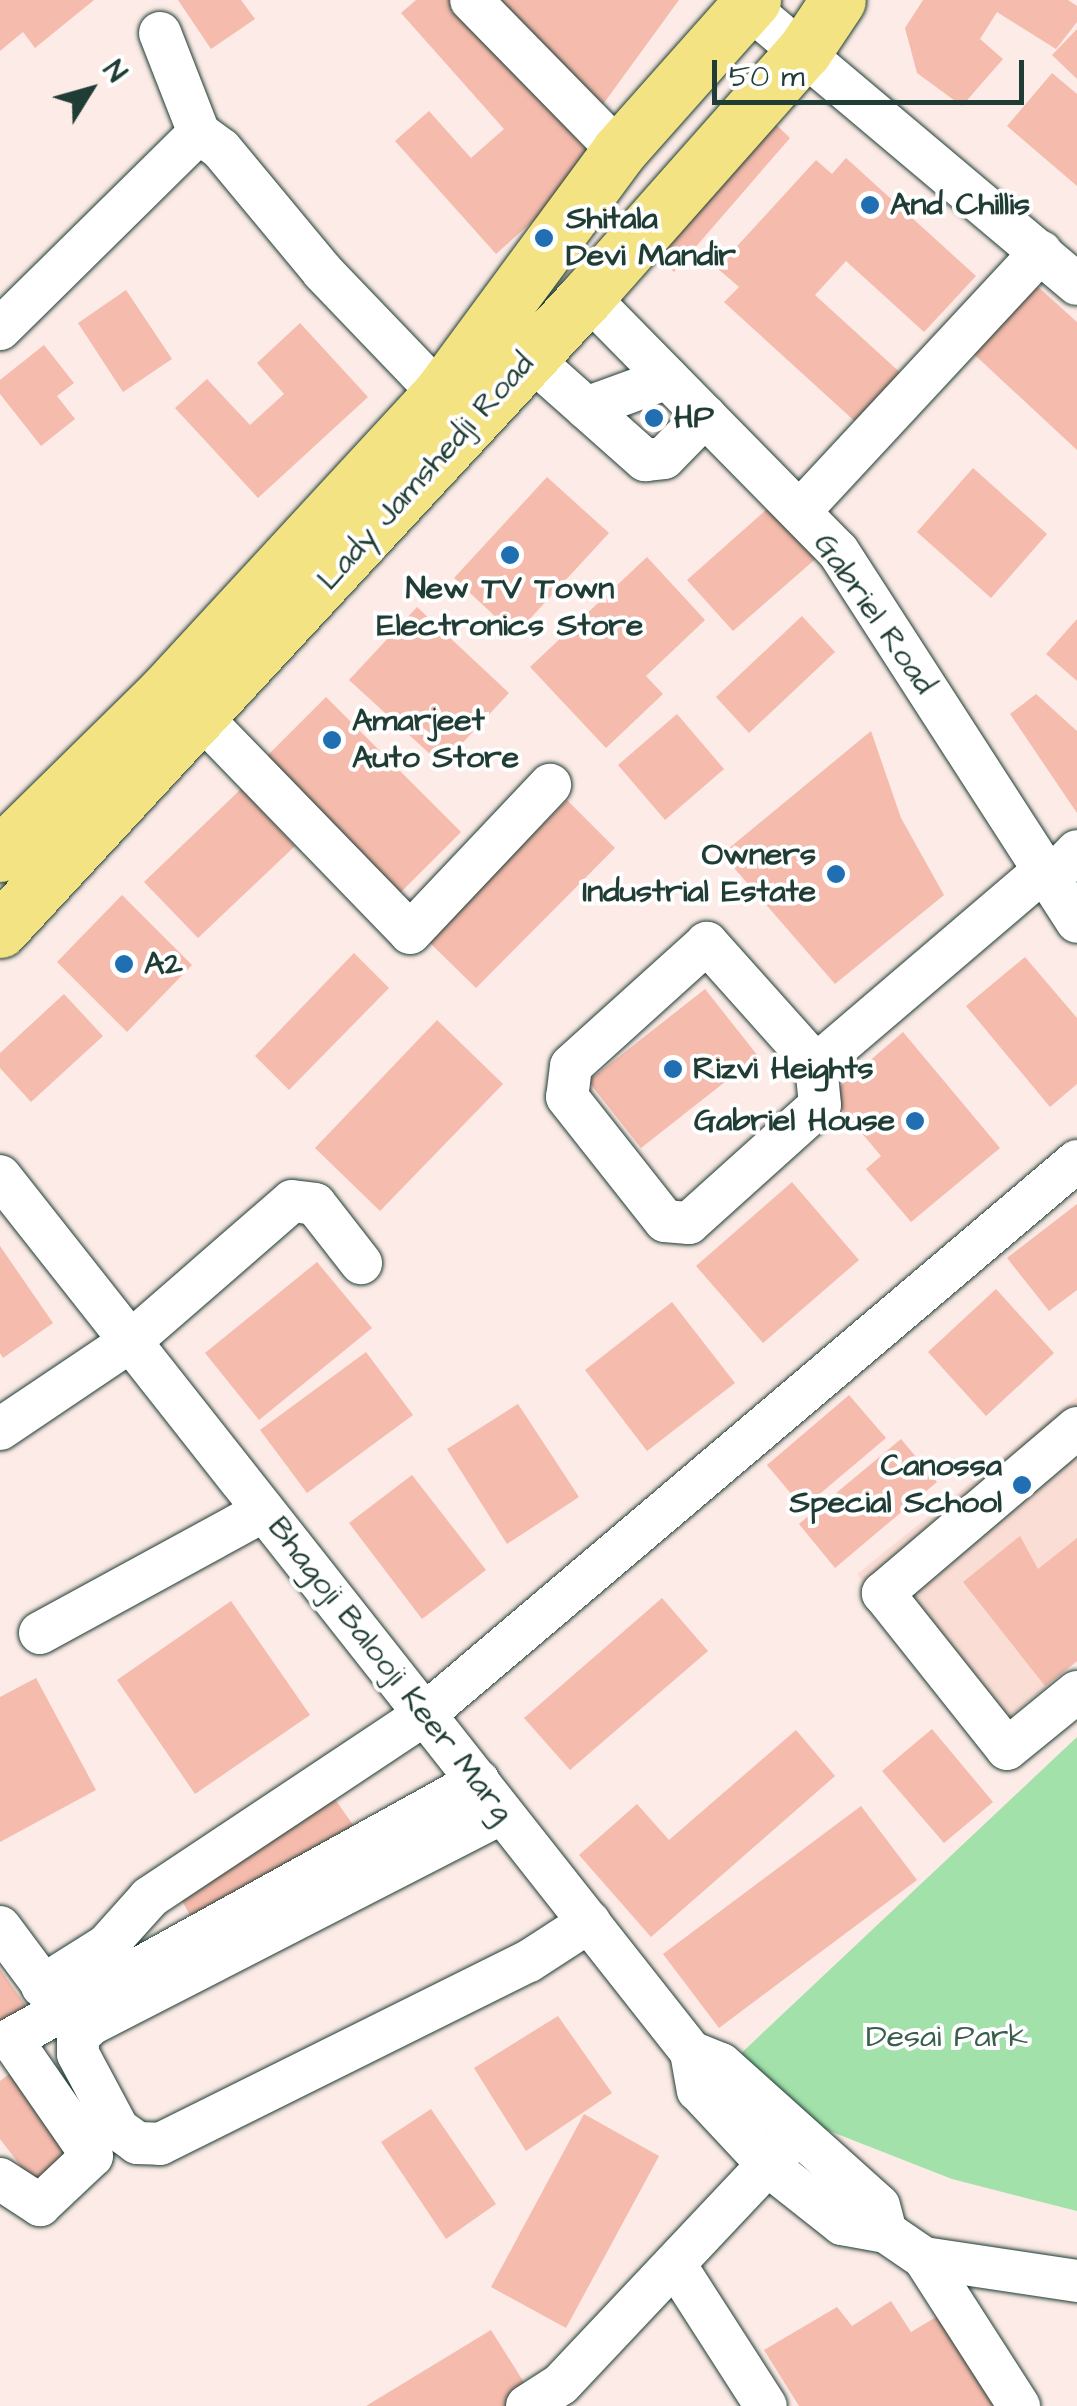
<!DOCTYPE html>
<style>
body{margin:0}
#map{position:relative;width:1077px;height:2406px;overflow:hidden;background:#fcebe6;font-family:"Architects Daughter",sans-serif}
div>[style]{position:absolute}
.built>*{inset:0;background:#faddd5}
.green>*{inset:0;background:#a2e1aa}
.building>*{inset:0;background:#f5bbad}
.roads{filter:drop-shadow(0 0 2px #1f3d34) drop-shadow(0 0 2px #1f3d34)}
.minor>*{height:42px;margin:-21px;padding:0 21px;transform-origin:21px;border-radius:21px;background:#fff}
.major>*{height:55px;margin:-27.5px;padding:0 27.5px;transform-origin:27.5px;border-radius:27.5px;background:#f4e382}
.dots>*{width:28px;height:28px;translate:-50% -50%;box-sizing:border-box;border:5px solid #fff;border-radius:50%}
span{translate:-50% -50%;white-space:nowrap;text-align:center;line-height:1.15;-webkit-text-stroke:8px #fff;paint-order:stroke}
.poi-label{font-size:32px;color:#1f3d34;font-weight:700}
.left{translate:0 -50%;text-align:left}
.right{translate:-100% -50%;text-align:right}
.street-label{font-size:32px;color:#1f3d34}
.park-label{font-size:32px;color:#395e4c}
.north{position:absolute;left:40px;top:40px;width:100px;height:100px;-webkit-text-stroke:8px #fff;paint-order:stroke;rotate:53deg;font-size:28px;font-weight:700;line-height:40px;text-align:center;color:#1f3d34}
.north::after{content:'';display:block;margin:auto;width:35px;height:45px;background:#1f3d34;clip-path:polygon(50% 0,100% 100%,50% 72%,0 100%)}
.scale{position:absolute;left:712px;top:60px;width:312px;height:45px;box-sizing:border-box;border:5px solid #1f3d34;border-top:0;padding-left:12px;font-size:30px;line-height:35px;white-space:nowrap;color:#1f3d34;-webkit-text-stroke:8px #fff;paint-order:stroke}
</style>
<div id="map">
<div class="built">
<div style="clip-path:polygon(1077px 1397px,1077px 1662px,986px 1735px,857px 1574px)"></div>
</div>
<div class="green">
<div style="clip-path:polygon(1077px 1737px,1077px 2211px,952px 2179px,804px 2121px,735px 2059px)"></div>
</div>
<div class="building">
<div style="clip-path:polygon(0 0,94px 0,35px 48px,23px 32px,0 51px)"></div>
<div style="clip-path:polygon(178px 0,241px 0,255px 19px,211px 49px)"></div>
<div style="clip-path:polygon(416px 0,453px 0,598px 163px,496px 254px,395px 141px,429px 111px,471px 158px,504px 129px,401px 13px)"></div>
<div style="clip-path:polygon(501px 0,679px 0,601px 107px)"></div>
<div style="clip-path:polygon(923px 0,1068px 0,1077px 6px,1077px 22px,1056px 49px,997px 12px,980px 39px,1003px 59px,962px 106px,917px 73px,905px 28px)"></div>
<div style="clip-path:polygon(1077px 29px,1077px 79px,1052px 55px)"></div>
<div style="clip-path:polygon(1052px 73px,1077px 94px,1077px 186px,1007px 126px)"></div>
<div style="clip-path:polygon(763px 112px,790px 138px,674px 272px,647px 245px)"></div>
<div style="clip-path:polygon(846px 158px,976px 276px,924px 332px,846px 261px,815px 295px,905px 377px,860px 426px,724px 302px,739px 287px,717px 268px,816px 160px,832px 174px)"></div>
<div style="clip-path:polygon(1026px 276px,1077px 322px,1077px 450px,963px 344px)"></div>
<div style="clip-path:polygon(126px 290px,172px 359px,123px 392px,78px 323px)"></div>
<div style="clip-path:polygon(300px 323px,368px 397px,258px 498px,175px 408px,207px 379px,250px 425px,284px 394px,257px 363px)"></div>
<div style="clip-path:polygon(44px 345px,74px 383px,57px 396px,75px 419px,41px 446px,0 394px,0 380px)"></div>
<div style="clip-path:polygon(973px 468px,1047px 534px,991px 598px,917px 532px)"></div>
<div style="clip-path:polygon(547px 477px,609px 533px,515px 635px,454px 578px)"></div>
<div style="clip-path:polygon(774px 503px,820px 555px,733px 631px,687px 580px)"></div>
<div style="clip-path:polygon(647px 557px,705px 620px,646px 676px,663px 694px,606px 748px,530px 667px)"></div>
<div style="clip-path:polygon(417px 607px,509px 693px,442px 765px,349px 680px)"></div>
<div style="clip-path:polygon(802px 616px,835px 652px,749px 733px,716px 697px)"></div>
<div style="clip-path:polygon(1077px 619px,1077px 681px,1046px 654px)"></div>
<div style="clip-path:polygon(1036px 694px,1077px 731px,1077px 813px,1010px 714px)"></div>
<div style="clip-path:polygon(326px 697px,461px 832px,396px 897px,262px 761px)"></div>
<div style="clip-path:polygon(677px 714px,724px 769px,665px 820px,618px 765px)"></div>
<div style="clip-path:polygon(871px 731px,901px 818px,944px 895px,835px 984px,722px 854px)"></div>
<div style="clip-path:polygon(241px 789px,295px 846px,198px 938px,144px 882px)"></div>
<div style="clip-path:polygon(567px 800px,615px 848px,476px 988px,428px 941px)"></div>
<div style="clip-path:polygon(122px 895px,192px 965px,127px 1032px,57px 962px)"></div>
<div style="clip-path:polygon(354px 953px,389px 988px,289px 1090px,255px 1056px)"></div>
<div style="clip-path:polygon(1025px 957px,1077px 1018px,1077px 1084px,1050px 1107px,966px 1006px)"></div>
<div style="clip-path:polygon(705px 989px,758px 1056px,641px 1148px,588px 1081px)"></div>
<div style="clip-path:polygon(64px 994px,103px 1036px,31px 1102px,0 1068px,0 1053px)"></div>
<div style="clip-path:polygon(437px 1020px,503px 1084px,380px 1211px,315px 1148px)"></div>
<div style="clip-path:polygon(903px 1032px,1000px 1148px,911px 1222px,866px 1169px,881px 1156px,830px 1095px)"></div>
<div style="clip-path:polygon(792px 1182px,859px 1260px,763px 1343px,696px 1266px)"></div>
<div style="clip-path:polygon(1077px 1204px,1077px 1290px,1049px 1311px,1007px 1258px)"></div>
<div style="clip-path:polygon(0 1246px,53px 1323px,3px 1358px,0 1353px)"></div>
<div style="clip-path:polygon(317px 1262px,372px 1328px,259px 1420px,205px 1353px)"></div>
<div style="clip-path:polygon(996px 1289px,1054px 1353px,986px 1416px,928px 1352px)"></div>
<div style="clip-path:polygon(672px 1302px,735px 1383px,647px 1451px,585px 1370px)"></div>
<div style="clip-path:polygon(366px 1352px,413px 1415px,307px 1493px,260px 1430px)"></div>
<div style="clip-path:polygon(849px 1395px,886px 1438px,803px 1508px,767px 1465px)"></div>
<div style="clip-path:polygon(518px 1404px,579px 1497px,507px 1544px,447px 1449px)"></div>
<div style="clip-path:polygon(901px 1439px,937px 1482px,835px 1568px,799px 1524px)"></div>
<div style="clip-path:polygon(412px 1475px,486px 1570px,422px 1619px,349px 1523px)"></div>
<div style="clip-path:polygon(1020px 1536px,1038px 1569px,1077px 1538px,1077px 1661px,1045px 1686px,963px 1582px)"></div>
<div style="clip-path:polygon(662px 1598px,708px 1651px,570px 1770px,524px 1718px)"></div>
<div style="clip-path:polygon(231px 1601px,310px 1715px,195px 1794px,117px 1680px)"></div>
<div style="clip-path:polygon(36px 1678px,96px 1790px,0 1842px,0 1697px)"></div>
<div style="clip-path:polygon(932px 1729px,993px 1802px,944px 1843px,882px 1771px)"></div>
<div style="clip-path:polygon(796px 1730px,835px 1776px,651px 1937px,579px 1855px,637px 1804px,669px 1840px)"></div>
<div style="clip-path:polygon(332px 1795px,358px 1832px,197px 1928px,176px 1890px)"></div>
<div style="clip-path:polygon(861px 1806px,917px 1880px,719px 2028px,663px 1954px)"></div>
<div style="clip-path:polygon(0 1969px,29px 2010px,0 2031px)"></div>
<div style="clip-path:polygon(558px 2016px,612px 2093px,526px 2151px,474px 2068px)"></div>
<div style="clip-path:polygon(16px 2069px,84px 2156px,39px 2190px,0 2139px,0 2081px)"></div>
<div style="clip-path:polygon(431px 2109px,496px 2204px,446px 2239px,381px 2142px)"></div>
<div style="clip-path:polygon(584px 2114px,659px 2156px,566px 2328px,491px 2287px)"></div>
<div style="clip-path:polygon(891px 2301px,911px 2332px,943px 2313px,1004px 2406px,799px 2406px,764px 2350px,837px 2307px,852px 2326px)"></div>
<div style="clip-path:polygon(491px 2330px,530px 2392px,507px 2406px,366px 2406px)"></div>
</div>
<div class="roads">
<div class="minor">
<div style="left:471px;top:0;width:211px;rotate:45.6deg"></div>
<div style="left:748px;top:7px;width:430px;rotate:40.1deg"></div>
<div style="left:160px;top:33px;width:107px;rotate:68.7deg"></div>
<div style="left:199px;top:133px;width:27px;rotate:36deg"></div>
<div style="left:221px;top:149px;width:160px;rotate:50.3deg"></div>
<div style="left:323px;top:272px;width:169px;rotate:46.2deg"></div>
<div style="left:587px;top:296px;width:358px;rotate:45.5deg"></div>
<div style="left:838px;top:551px;width:441px;rotate:57.2deg"></div>
<div style="left:0;top:329px;width:279px;rotate:-44.6deg"></div>
<div style="left:530px;top:358px;width:154px;rotate:41.6deg"></div>
<div style="left:645px;top:460px;width:19px;rotate:-6deg"></div>
<div style="left:664px;top:458px;width:59px;rotate:-45.7deg"></div>
<div style="left:586px;top:408px;width:87px;rotate:-20.1deg"></div>
<div style="left:800px;top:511px;width:354px;rotate:-47.1deg"></div>
<div style="left:202px;top:718px;width:299px;rotate:45.9deg"></div>
<div style="left:410px;top:933px;width:204px;rotate:-46.6deg"></div>
<div style="left:1049px;top:880px;width:40px;rotate:-46deg"></div>
<div style="left:816px;top:1065px;width:164px;rotate:-131.8deg"></div>
<div style="left:707px;top:943px;width:183px;rotate:137.9deg"></div>
<div style="left:571px;top:1066px;width:31px;rotate:97deg"></div>
<div style="left:567px;top:1097px;width:158px;rotate:51.7deg"></div>
<div style="left:665px;top:1221px;width:24px;rotate:5deg"></div>
<div style="left:689px;top:1223px;width:176px;rotate:-42deg"></div>
<div style="left:820px;top:1105px;width:40px;rotate:-95.7deg"></div>
<div style="left:816px;top:1065px;width:299px;rotate:-40.5deg"></div>
<div style="left:0;top:1176px;width:1116px;rotate:51.73deg"></div>
<div style="left:691px;top:2052px;width:39px;rotate:80deg"></div>
<div style="left:698px;top:2090px;width:105px;rotate:46.9deg"></div>
<div style="left:770px;top:2167px;width:92px;rotate:38.4deg"></div>
<div style="left:842px;top:2224px;width:45px;rotate:10.3deg"></div>
<div style="left:886px;top:2232px;width:46px;rotate:34.4deg"></div>
<div style="left:924px;top:2258px;width:155px;rotate:8.5deg"></div>
<div style="left:1077px;top:1428px;width:255px;rotate:139.6deg"></div>
<div style="left:883px;top:1593px;width:199px;rotate:51.5deg"></div>
<div style="left:1007px;top:1749px;width:90px;rotate:-39.2deg"></div>
<div style="left:0;top:1429px;width:158px;rotate:-33.9deg"></div>
<div style="left:131px;top:1341px;width:213px;rotate:-41deg"></div>
<div style="left:292px;top:1201px;width:23px;rotate:7deg"></div>
<div style="left:315px;top:1204px;width:75px;rotate:52.1deg"></div>
<div style="left:40px;top:1633px;width:255px;rotate:-28.6deg"></div>
<div style="left:502px;top:1813px;width:463px;rotate:152.8deg"></div>
<div style="left:90px;top:2025px;width:17px;rotate:135deg"></div>
<div style="left:78px;top:2037px;width:17px;rotate:90deg"></div>
<div style="left:78px;top:2054px;width:85px;rotate:61.9deg"></div>
<div style="left:118px;top:2129px;width:24px;rotate:36deg"></div>
<div style="left:137px;top:2143px;width:23px;rotate:2deg"></div>
<div style="left:160px;top:2144px;width:412px;rotate:-26.4deg"></div>
<div style="left:529px;top:1961px;width:72px;rotate:-33deg"></div>
<div style="left:0;top:1927px;width:97px;rotate:53.4deg"></div>
<div style="left:42px;top:1986px;width:77px;rotate:-32.2deg"></div>
<div style="left:107px;top:1945px;width:64px;rotate:-48.1deg"></div>
<div style="left:150px;top:1897px;width:330px;rotate:-33.6deg"></div>
<div style="left:425px;top:1714px;width:855px;rotate:-40.3deg"></div>
<div style="left:691px;top:2052px;width:32px;rotate:22deg"></div>
<div style="left:721px;top:2064px;width:212px;rotate:41.9deg"></div>
<div style="left:879px;top:2206px;width:27px;rotate:75deg"></div>
<div style="left:0;top:2179px;width:48px;rotate:33deg"></div>
<div style="left:40px;top:2205px;width:71px;rotate:-43.3deg"></div>
<div style="left:92px;top:2156px;width:142px;rotate:-124.7deg"></div>
<div style="left:11px;top:2039px;width:534px;rotate:-28.92deg"></div>
<div style="left:924px;top:2258px;width:176px;rotate:57.3deg"></div>
<div style="left:676px;top:2266px;width:166px;rotate:57.3deg"></div>
<div style="left:527px;top:2406px;width:40px;rotate:-32.9deg"></div>
<div style="left:561px;top:2384px;width:341px;rotate:-46.7deg"></div>
</div>
<div class="major">
<div style="left:0;top:854px;width:230px;rotate:-44.5deg"></div>
<div style="left:164px;top:693px;width:407px;rotate:-47.3deg"></div>
<div style="left:440px;top:394px;width:302px;rotate:-53.6deg"></div>
<div style="left:619px;top:151px;width:202px;rotate:-48.4deg"></div>
<div style="left:0;top:930px;width:864px;rotate:-47.2deg"></div>
<div style="left:587px;top:296px;width:327px;rotate:-48.5deg"></div>
<div style="left:804px;top:51px;width:61px;rotate:-56.3deg"></div>
</div>
</div>
<div class="dots">
<div style="left:870px;top:205px;background:#1f6fb2"></div>
<div style="left:544px;top:238px;background:#1f6fb2"></div>
<div style="left:654px;top:418px;background:#1f6fb2"></div>
<div style="left:510px;top:555px;background:#1f6fb2"></div>
<div style="left:332px;top:740px;background:#1f6fb2"></div>
<div style="left:836px;top:874px;background:#1f6fb2"></div>
<div style="left:124px;top:964px;background:#1f6fb2"></div>
<div style="left:673px;top:1069px;background:#1f6fb2"></div>
<div style="left:915px;top:1121px;background:#1f6fb2"></div>
<div style="left:1022px;top:1485px;background:#1f6fb2"></div>
</div>
<div class="poi-label">
<span class="left" style="left:890px;top:205px">And Chillis</span>
<span class="left" style="left:566px;top:238px">Shitala<br>Devi Mandir</span>
<span class="left" style="left:674px;top:418px">HP</span>
<span style="left:510px;top:608px">New TV Town<br>Electronics Store</span>
<span class="left" style="left:352px;top:740px">Amarjeet<br>Auto Store</span>
<span class="right" style="left:816px;top:874px">Owners<br>Industrial Estate</span>
<span class="left" style="left:144px;top:964px">A2</span>
<span class="left" style="left:693px;top:1069px">Rizvi Heights</span>
<span class="right" style="left:895px;top:1121px">Gabriel House</span>
<span class="right" style="left:1002px;top:1485px">Canossa<br>Special School</span>
</div>
<div class="street-label">
<span style="left:426px;top:472px;rotate:-48deg">Lady Jamshedji Road</span>
<span style="left:874px;top:614px;rotate:55deg">Gabriel Road</span>
<span style="left:390px;top:1670px;rotate:52deg">Bhagoji Balooji Keer Marg</span>
</div>
<div class="park-label">
<span style="left:947px;top:2037px">Desai Park</span>
</div>
<div class="north">N</div>
<div class="scale">50 m</div>
</div>
